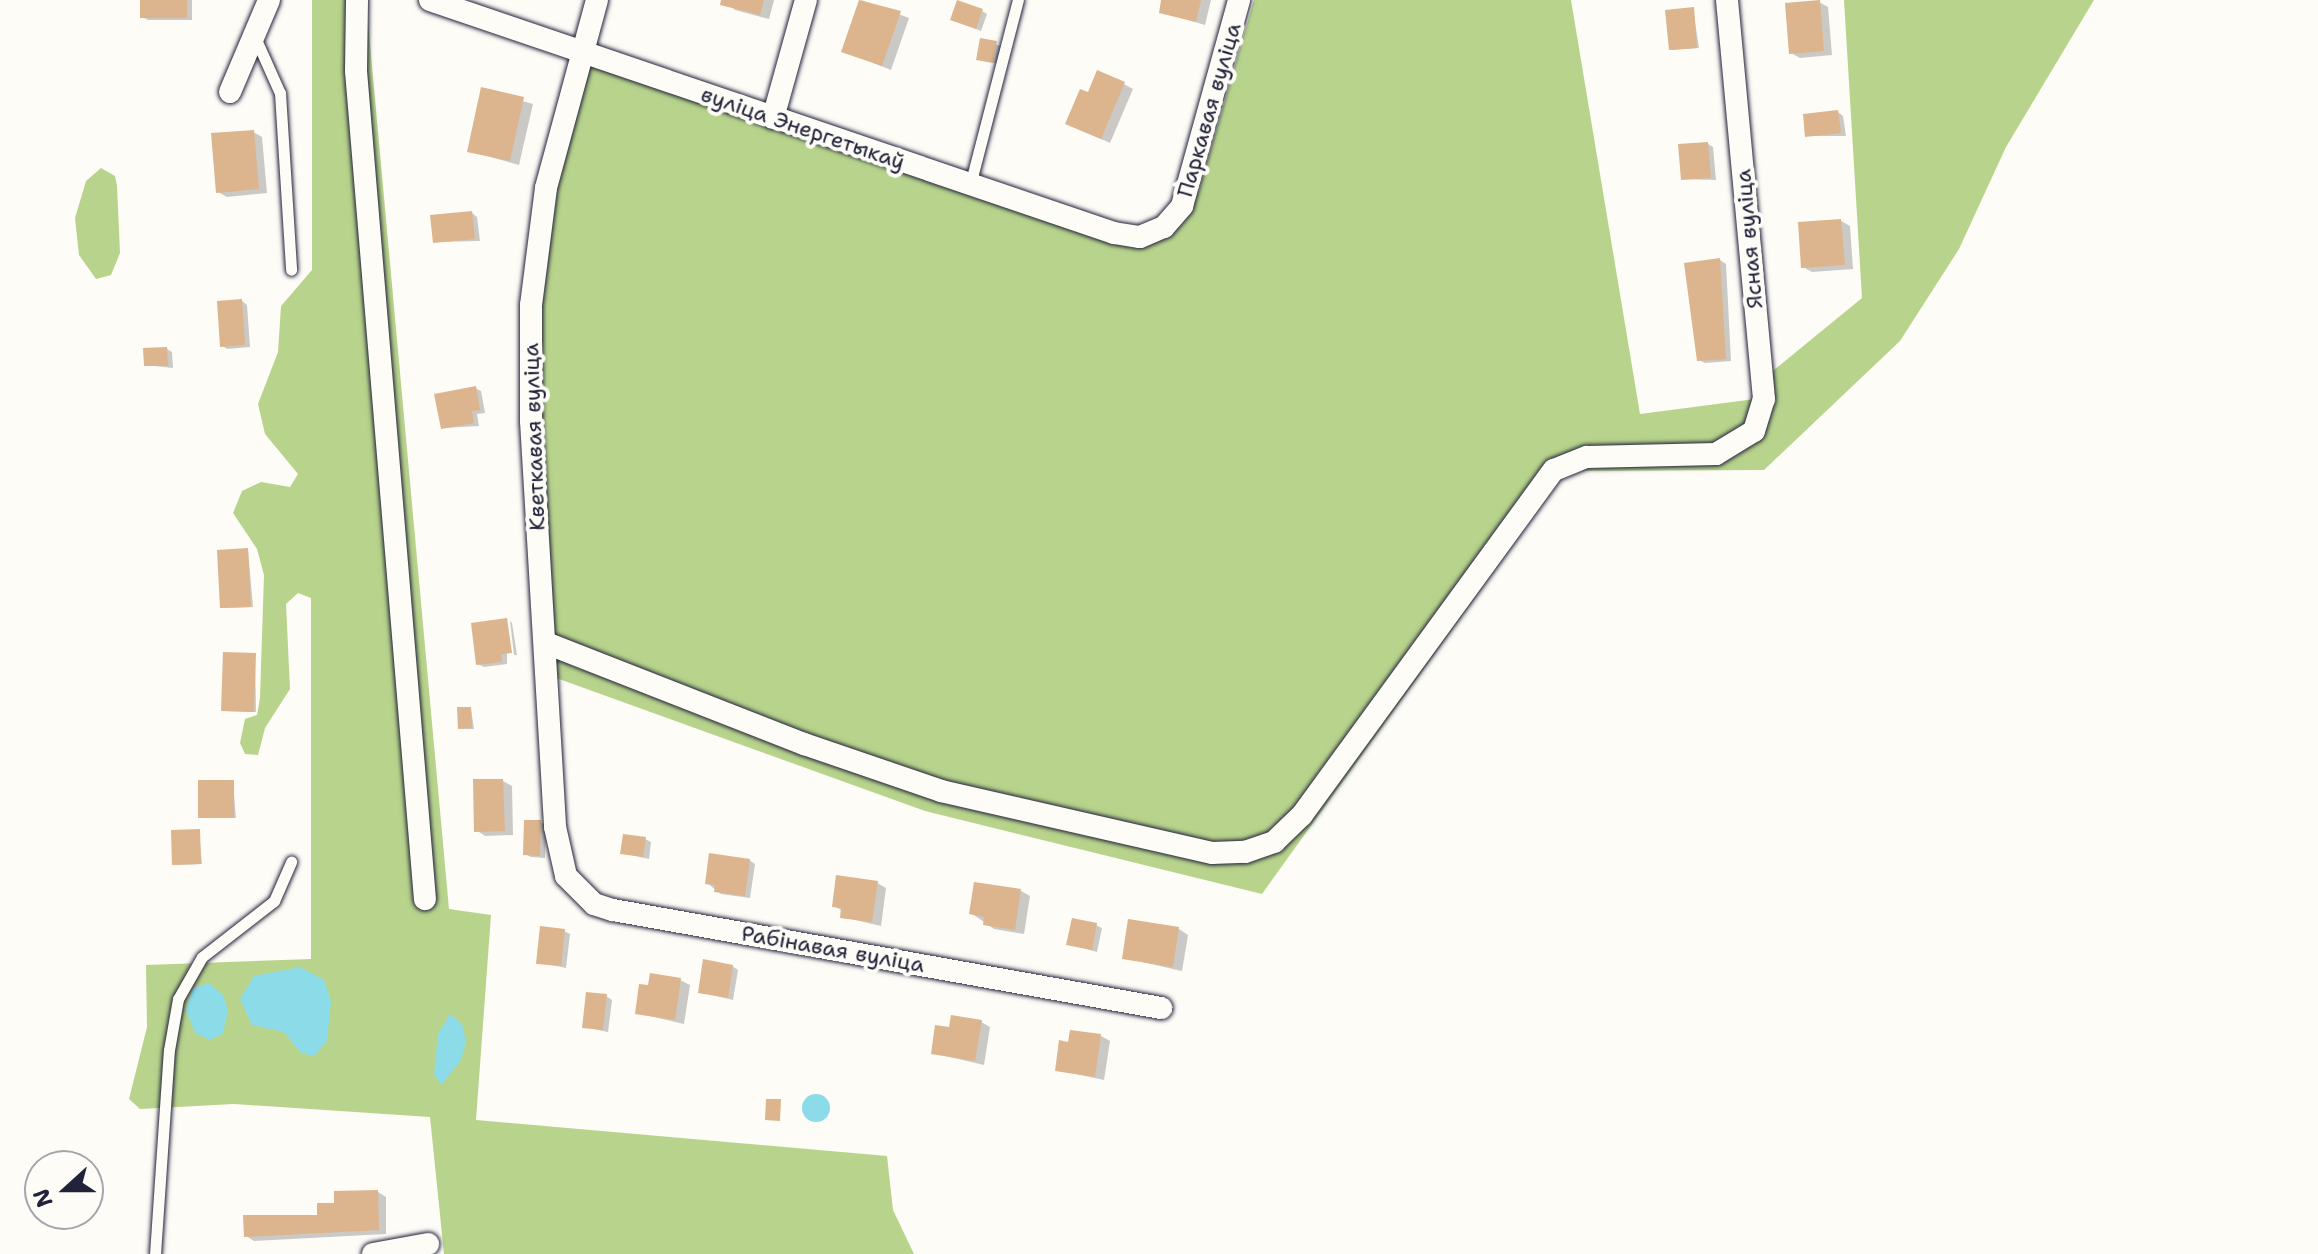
<!DOCTYPE html>
<meta charset="utf-8">
<style>
body{margin:0}
#map{position:relative;width:2318px;height:1254px;overflow:hidden;background:#fdfcf7;font-family:"Shantell Sans",sans-serif}
div>[style]{position:absolute}
.green>*{inset:0;background:#b8d48c}
.water>*{inset:0;background:#8cdbe8}
.round{border-radius:50%}
.shadow>*{inset:0;background:#0003}
.building>*{inset:0;background:#dcb48d}
.roads{filter:drop-shadow(0 0 2px #22223b) drop-shadow(0 0 2px #22223b)}
.lane>*{height:11px;margin:-5.5px;padding:0 5.5px;transform-origin:5.5px;border-radius:5.5px;background:#fdfcf7}
.street>*{height:22px;margin:-11px;padding:0 11px;transform-origin:11px;border-radius:11px;background:#fdfcf7}
span{translate:-50% -50%;white-space:nowrap;text-align:center;line-height:1.15;-webkit-text-stroke:8px #fdfcf7;paint-order:stroke}
.street-label{font-size:22px;color:#22223b}
.north{position:absolute;left:24px;top:1150px;width:80px;height:80px;box-sizing:border-box;background:#fdfcf7;border:2px solid #a5a5ac;border-radius:50%;rotate:249deg;font-size:22px;font-weight:700;line-height:32px;text-align:center;color:#22223b}
.north::after{content:'';display:block;margin:auto;width:28px;height:36px;background:#22223b;clip-path:polygon(50% 0,100% 100%,50% 72%,0 100%)}
</style>
<div id="map">
<div class="green">
<div style="clip-path:polygon(312px 0,366px 0,449px 909px,491px 915px,476px 1120px,887px 1156px,893px 1210px,914px 1254px,444px 1254px,430px 1117px,234px 1104px,140px 1109px,129px 1099px,147px 1027px,146px 965px,311px 959px,311px 598px,298px 593px,286px 604px,290px 689px,265px 728px,258px 755px,245px 754px,240px 743px,245px 719px,257px 715px,260px 698px,264px 575px,257px 549px,233px 513px,242px 491px,261px 482px,290px 487px,298px 474px,265px 434px,258px 404px,278px 352px,281px 306px,312px 270px)"></div>
<div style="clip-path:polygon(1254px 0,1571px 0,1640px 414px,1771px 397px,1769px 374px,1862px 298px,1844px 0,2094px 0,2006px 147px,1959px 249px,1900px 341px,1764px 470px,1566px 471px,1262px 894px,925px 811px,548px 675px,531px 305px,582px 53px,1140px 237px,1188px 191px,1198px 194px)"></div>
<div style="clip-path:polygon(101px 168px,115px 176px,117px 186px,120px 253px,111px 275px,96px 279px,79px 255px,75px 218px,86px 181px)"></div>
</div>
<div class="water">
<div style="clip-path:polygon(300px 967px,324px 980px,331px 1001px,327px 1041px,314px 1056px,301px 1053px,284px 1032px,252px 1025px,240px 999px,254px 976px)"></div>
<div style="clip-path:polygon(209px 983px,223px 995px,228px 1011px,223px 1033px,210px 1040px,195px 1033px,186px 1010px,193px 988px)"></div>
<div style="clip-path:polygon(450px 1014px,462px 1024px,466px 1041px,461px 1060px,441px 1085px,434px 1074px,438px 1034px)"></div>
<div class="round" style="left:802px;top:1094px;width:28px;height:28px"></div>
</div>
<div class="shadow">
<div style="clip-path:polygon(142px 0,192px 0,192px 20px,148px 20px,142px 17px)"></div>
<div style="clip-path:polygon(727px 0,774px 0,769px 19px,735px 10px)"></div>
<div style="clip-path:polygon(861px 0,909px 18px,891px 70px,843px 51px)"></div>
<div style="clip-path:polygon(1163px 0,1211px 0,1205px 25px,1161px 12px)"></div>
<div style="clip-path:polygon(1819px 2px,1828px 7px,1832px 55px,1800px 58px,1791px 53px)"></div>
<div style="clip-path:polygon(1693px 9px,1699px 48px,1673px 50px,1670px 49px)"></div>
<div style="clip-path:polygon(982px 11px,987px 14px,981px 31px,958px 22px)"></div>
<div style="clip-path:polygon(981px 41px,1002px 46px,998px 64px,978px 59px)"></div>
<div style="clip-path:polygon(1124px 84px,1133px 89px,1110px 143px,1076px 128px)"></div>
<div style="clip-path:polygon(483px 90px,533px 104px,519px 165px,469px 151px)"></div>
<div style="clip-path:polygon(1838px 112px,1843px 116px,1846px 136px,1807px 136px)"></div>
<div style="clip-path:polygon(253px 132px,262px 137px,267px 193px,227px 197px,218px 192px)"></div>
<div style="clip-path:polygon(1708px 144px,1713px 147px,1716px 180px,1683px 179px)"></div>
<div style="clip-path:polygon(472px 213px,477px 217px,480px 241px,435px 242px)"></div>
<div style="clip-path:polygon(1841px 221px,1850px 226px,1853px 269px,1812px 272px,1803px 267px)"></div>
<div style="clip-path:polygon(1720px 260px,1726px 264px,1731px 361px,1705px 363px,1699px 360px)"></div>
<div style="clip-path:polygon(242px 301px,247px 305px,250px 347px,227px 349px,221px 345px)"></div>
<div style="clip-path:polygon(167px 349px,172px 352px,173px 368px,146px 365px)"></div>
<div style="clip-path:polygon(475px 388px,481px 391px,485px 413px,477px 414px,479px 426px,443px 428px)"></div>
<div style="clip-path:polygon(248px 550px,253px 607px,224px 608px,222px 607px)"></div>
<div style="clip-path:polygon(507px 620px,507px 664px,484px 667px,478px 664px,473px 624px)"></div>
<div style="clip-path:polygon(510px 621px,512px 623px,517px 655px,514px 655px)"></div>
<div style="clip-path:polygon(255px 655px,256px 712px,225px 711px)"></div>
<div style="clip-path:polygon(471px 709px,474px 729px,462px 729px,460px 728px)"></div>
<div style="clip-path:polygon(503px 781px,512px 786px,513px 835px,485px 836px,476px 830px)"></div>
<div style="clip-path:polygon(233px 782px,236px 818px,200px 817px)"></div>
<div style="clip-path:polygon(540px 822px,546px 825px,545px 858px,531px 857px,525px 854px)"></div>
<div style="clip-path:polygon(199px 831px,202px 864px,176px 865px)"></div>
<div style="clip-path:polygon(645px 839px,651px 842px,649px 859px,622px 853px)"></div>
<div style="clip-path:polygon(749px 860px,755px 864px,750px 898px,721px 894px,707px 883px)"></div>
<div style="clip-path:polygon(877px 883px,886px 888px,881px 926px,842px 917px,843px 911px,834px 906px)"></div>
<div style="clip-path:polygon(1021px 891px,1030px 896px,1024px 934px,994px 929px,971px 913px)"></div>
<div style="clip-path:polygon(1096px 925px,1102px 928px,1097px 952px,1068px 944px)"></div>
<div style="clip-path:polygon(1179px 929px,1188px 935px,1182px 971px,1124px 958px)"></div>
<div style="clip-path:polygon(564px 931px,570px 934px,566px 968px,538px 962px)"></div>
<div style="clip-path:polygon(732px 966px,738px 970px,733px 1000px,700px 992px)"></div>
<div style="clip-path:polygon(680px 980px,690px 985px,684px 1024px,637px 1013px,650px 987px)"></div>
<div style="clip-path:polygon(606px 996px,612px 1000px,608px 1032px,584px 1027px)"></div>
<div style="clip-path:polygon(981px 1022px,990px 1027px,984px 1065px,933px 1053px)"></div>
<div style="clip-path:polygon(1101px 1036px,1110px 1041px,1104px 1080px,1057px 1070px,1070px 1044px)"></div>
<div style="clip-path:polygon(378px 1192px,386px 1197px,386px 1234px,254px 1241px,246px 1236px,319px 1217px,336px 1205px)"></div>
</div>
<div class="building">
<div style="clip-path:polygon(140px 0,187px 0,187px 18px,140px 18px)"></div>
<div style="clip-path:polygon(721px 0,764px 0,760px 15px,720px 5px)"></div>
<div style="clip-path:polygon(859px 0,901px 11px,882px 66px,841px 52px)"></div>
<div style="clip-path:polygon(957px 0,983px 9px,976px 29px,950px 20px)"></div>
<div style="clip-path:polygon(1161px 0,1201px 0,1196px 22px,1159px 13px)"></div>
<div style="clip-path:polygon(1820px 0,1824px 51px,1789px 54px,1785px 3px)"></div>
<div style="clip-path:polygon(1694px 7px,1697px 48px,1669px 50px,1665px 10px)"></div>
<div style="clip-path:polygon(980px 38px,997px 41px,993px 63px,976px 60px)"></div>
<div style="clip-path:polygon(1097px 70px,1125px 82px,1101px 139px,1065px 124px,1080px 89px,1088px 92px)"></div>
<div style="clip-path:polygon(481px 87px,524px 97px,510px 161px,467px 152px)"></div>
<div style="clip-path:polygon(1838px 110px,1841px 133px,1805px 137px,1803px 114px)"></div>
<div style="clip-path:polygon(254px 130px,259px 189px,216px 193px,211px 133px)"></div>
<div style="clip-path:polygon(1708px 142px,1711px 178px,1681px 180px,1678px 144px)"></div>
<div style="clip-path:polygon(472px 211px,475px 239px,433px 243px,430px 215px)"></div>
<div style="clip-path:polygon(1841px 219px,1845px 265px,1801px 268px,1798px 222px)"></div>
<div style="clip-path:polygon(1720px 258px,1726px 359px,1697px 361px,1684px 263px)"></div>
<div style="clip-path:polygon(242px 299px,245px 345px,220px 347px,217px 301px)"></div>
<div style="clip-path:polygon(167px 347px,168px 366px,144px 366px,143px 348px)"></div>
<div style="clip-path:polygon(476px 386px,480px 410px,472px 411px,474px 423px,441px 429px,434px 394px)"></div>
<div style="clip-path:polygon(248px 548px,251px 607px,220px 608px,217px 550px)"></div>
<div style="clip-path:polygon(507px 618px,512px 653px,501px 654px,502px 662px,476px 665px,471px 623px)"></div>
<div style="clip-path:polygon(223px 652px,256px 653px,254px 712px,221px 711px)"></div>
<div style="clip-path:polygon(457px 707px,471px 707px,472px 728px,458px 729px)"></div>
<div style="clip-path:polygon(473px 779px,503px 779px,505px 831px,474px 832px)"></div>
<div style="clip-path:polygon(198px 780px,234px 780px,234px 818px,198px 818px)"></div>
<div style="clip-path:polygon(524px 820px,541px 820px,540px 856px,523px 855px)"></div>
<div style="clip-path:polygon(200px 829px,201px 864px,172px 865px,171px 830px)"></div>
<div style="clip-path:polygon(623px 834px,646px 837px,643px 857px,620px 854px)"></div>
<div style="clip-path:polygon(709px 853px,750px 859px,745px 896px,714px 892px,715px 885px,705px 884px)"></div>
<div style="clip-path:polygon(836px 875px,878px 881px,872px 922px,840px 918px,841px 908px,832px 907px)"></div>
<div style="clip-path:polygon(974px 882px,1021px 889px,1015px 930px,983px 925px,984px 917px,969px 914px)"></div>
<div style="clip-path:polygon(1072px 918px,1097px 923px,1092px 950px,1066px 945px)"></div>
<div style="clip-path:polygon(1128px 919px,1179px 927px,1173px 967px,1122px 959px)"></div>
<div style="clip-path:polygon(540px 926px,565px 929px,561px 966px,536px 964px)"></div>
<div style="clip-path:polygon(703px 959px,733px 965px,728px 998px,698px 993px)"></div>
<div style="clip-path:polygon(650px 973px,681px 978px,675px 1020px,635px 1014px,639px 984px,648px 985px)"></div>
<div style="clip-path:polygon(586px 992px,607px 994px,603px 1030px,582px 1028px)"></div>
<div style="clip-path:polygon(951px 1015px,982px 1020px,975px 1061px,931px 1054px,935px 1025px,949px 1027px)"></div>
<div style="clip-path:polygon(1070px 1030px,1101px 1034px,1095px 1077px,1055px 1071px,1059px 1040px,1068px 1042px)"></div>
<div style="clip-path:polygon(766px 1099px,781px 1099px,780px 1121px,765px 1120px)"></div>
<div style="clip-path:polygon(378px 1190px,379px 1230px,244px 1237px,243px 1215px,317px 1215px,317px 1203px,334px 1203px,334px 1191px)"></div>
</div>
<div class="roads">
<div class="lane">
<div style="left:254px;top:35px;width:64px;rotate:65.9deg"></div>
<div style="left:280px;top:93px;width:177px;rotate:86.4deg"></div>
<div style="left:970px;top:185px;width:191px;rotate:-75.5deg"></div>
<div style="left:155px;top:1254px;width:204px;rotate:-86.1deg"></div>
<div style="left:169px;top:1050px;width:52px;rotate:-80deg"></div>
<div style="left:178px;top:999px;width:48px;rotate:-60.3deg"></div>
<div style="left:202px;top:957px;width:91px;rotate:-37.9deg"></div>
<div style="left:274px;top:901px;width:43px;rotate:-66.4deg"></div>
</div>
<div class="street">
<div style="left:357px;top:0;width:71px;rotate:90.8deg"></div>
<div style="left:356px;top:71px;width:831px;rotate:85.24deg"></div>
<div style="left:430px;top:0;width:723px;rotate:18.81deg"></div>
<div style="left:1114px;top:233px;width:26px;rotate:9deg"></div>
<div style="left:1140px;top:237px;width:26px;rotate:-23deg"></div>
<div style="left:1164px;top:227px;width:28px;rotate:-49deg"></div>
<div style="left:1182px;top:206px;width:214px;rotate:-74.5deg"></div>
<div style="left:597px;top:0;width:195px;rotate:105.2deg"></div>
<div style="left:546px;top:188px;width:118px;rotate:97.3deg"></div>
<div style="left:531px;top:305px;width:116px;rotate:90deg"></div>
<div style="left:531px;top:421px;width:407px;rotate:86.6deg"></div>
<div style="left:555px;top:827px;width:50px;rotate:77.3deg"></div>
<div style="left:566px;top:876px;width:40px;rotate:45deg"></div>
<div style="left:594px;top:904px;width:20px;rotate:18deg"></div>
<div style="left:613px;top:910px;width:557px;rotate:10.14deg"></div>
<div style="left:230px;top:92px;width:100px;rotate:-67deg"></div>
<div style="left:773px;top:118px;width:123px;rotate:-74.4deg"></div>
<div style="left:546px;top:643px;width:277px;rotate:21.4deg"></div>
<div style="left:804px;top:744px;width:145px;rotate:18.9deg"></div>
<div style="left:941px;top:791px;width:278px;rotate:12.9deg"></div>
<div style="left:1212px;top:853px;width:33px;rotate:-2deg"></div>
<div style="left:1245px;top:852px;width:31px;rotate:-19deg"></div>
<div style="left:1274px;top:842px;width:39px;rotate:-44deg"></div>
<div style="left:1302px;top:815px;width:427px;rotate:-53.9deg"></div>
<div style="left:1554px;top:470px;width:35px;rotate:-22deg"></div>
<div style="left:1587px;top:457px;width:129px;rotate:-1.3deg"></div>
<div style="left:1716px;top:454px;width:44px;rotate:-31.2deg"></div>
<div style="left:1754px;top:431px;width:34px;rotate:-73deg"></div>
<div style="left:1764px;top:399px;width:401px;rotate:-95.3deg"></div>
<div style="left:373px;top:1254px;width:56px;rotate:-10.3deg"></div>
</div>
</div>
<div class="street-label">
<span style="left:1209px;top:110px;rotate:-74deg">Паркавая вуліца</span>
<span style="left:803px;top:128px;rotate:19deg">вуліца Энергетыкаў</span>
<span style="left:1749px;top:239px;rotate:-95deg">Ясная вуліца</span>
<span style="left:534px;top:437px;rotate:-92deg">Кветкавая вуліца</span>
<span style="left:833px;top:949px;rotate:10deg">Рабінавая вуліца</span>
</div>
<div class="north">N</div>
</div>
